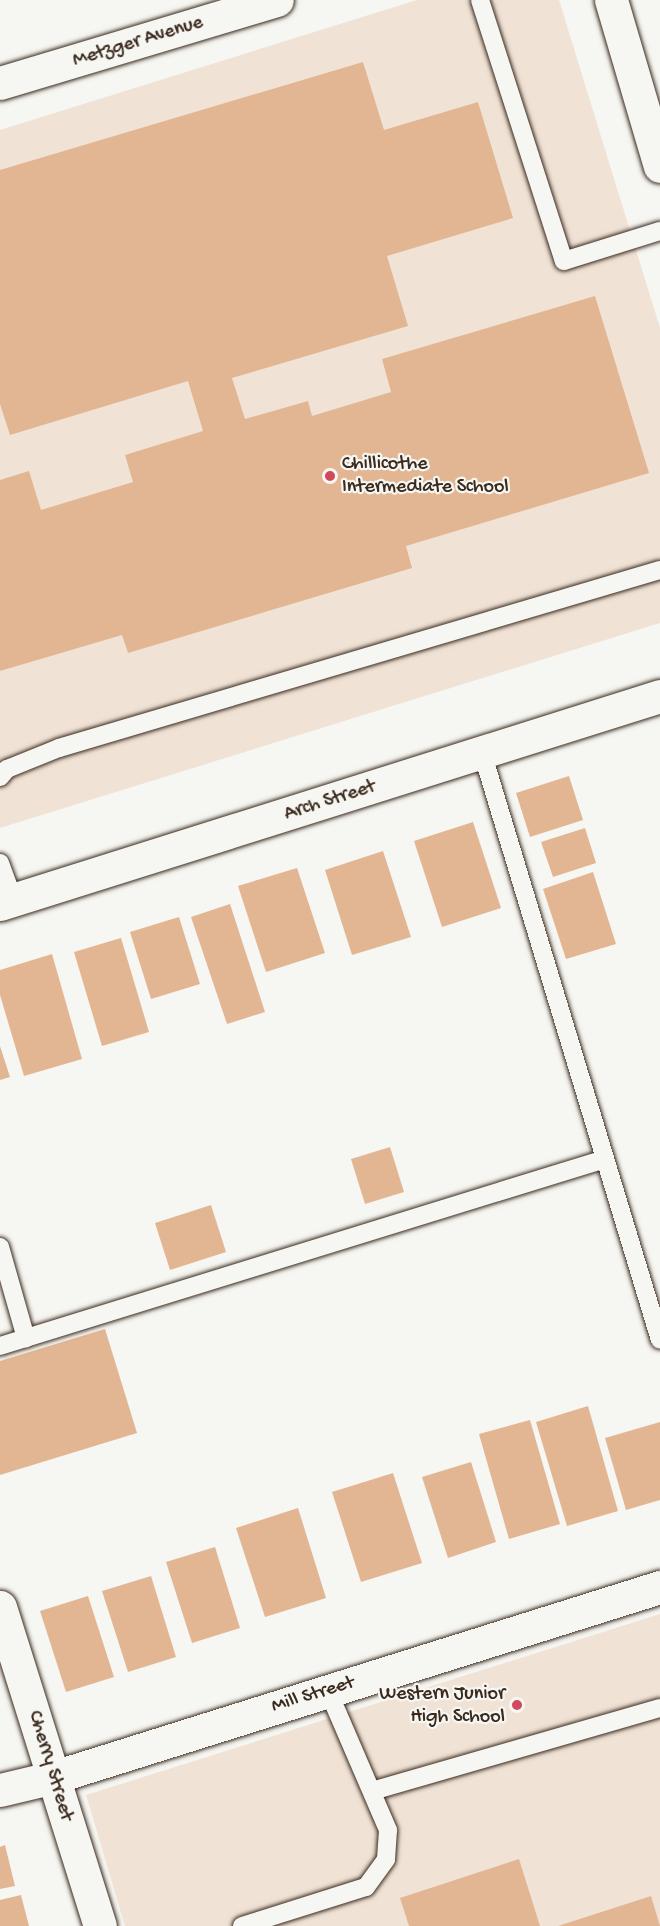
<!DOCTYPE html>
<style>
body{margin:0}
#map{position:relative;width:660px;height:1926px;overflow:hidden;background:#f6f6f2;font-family:"Gochi Hand",sans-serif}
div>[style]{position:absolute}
.built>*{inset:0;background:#f0e3d6}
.building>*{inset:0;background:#e3b693}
.roads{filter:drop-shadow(0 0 2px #3b2a1e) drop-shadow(0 0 2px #3b2a1e)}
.lane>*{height:18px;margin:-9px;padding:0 9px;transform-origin:9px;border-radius:9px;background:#f6f6f2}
.street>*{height:33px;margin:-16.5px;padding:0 16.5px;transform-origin:16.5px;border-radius:16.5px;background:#f6f6f2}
.dots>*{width:16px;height:16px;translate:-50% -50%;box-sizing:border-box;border:3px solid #f6f6f2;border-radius:50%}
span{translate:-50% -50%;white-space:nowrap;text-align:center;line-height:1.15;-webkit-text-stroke:4.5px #f6f6f2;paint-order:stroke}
.street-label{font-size:20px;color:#3b2a1e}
.poi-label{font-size:20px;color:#3b2a1e}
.left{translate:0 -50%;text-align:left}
.right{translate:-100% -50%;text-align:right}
</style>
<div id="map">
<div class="built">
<div style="clip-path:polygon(417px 0,559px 0,660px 328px,660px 623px,0 828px,0 130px)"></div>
<div style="clip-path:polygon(660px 1614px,660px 1926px,125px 1926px,86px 1795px)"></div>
</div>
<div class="building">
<div style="clip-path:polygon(363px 62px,384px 130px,478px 102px,513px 218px,387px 256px,408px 326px,232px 378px,245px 419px,308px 401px,312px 416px,391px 392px,382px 359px,595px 296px,649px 473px,406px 546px,412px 568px,128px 653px,122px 635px,0 671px,0 480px,29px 471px,41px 510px,133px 482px,125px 455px,203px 431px,188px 381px,10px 435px,0 404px,0 170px)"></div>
<div style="clip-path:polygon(569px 776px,583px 820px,530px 837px,516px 793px)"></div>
<div style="clip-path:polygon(473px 822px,501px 908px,442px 927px,414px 841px)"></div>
<div style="clip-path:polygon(585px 828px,596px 863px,553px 877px,541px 842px)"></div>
<div style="clip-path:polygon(383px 851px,411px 937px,352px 955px,325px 870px)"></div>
<div style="clip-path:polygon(297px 868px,325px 953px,266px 972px,238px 886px)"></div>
<div style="clip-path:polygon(593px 872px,616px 944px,566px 959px,543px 889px)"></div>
<div style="clip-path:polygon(230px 904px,265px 1012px,227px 1024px,191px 917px)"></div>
<div style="clip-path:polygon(179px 917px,200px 984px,151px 999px,130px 932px)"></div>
<div style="clip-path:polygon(121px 938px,149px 1032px,102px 1046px,74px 952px)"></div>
<div style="clip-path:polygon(52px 954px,82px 1059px,24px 1076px,0 995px,0 970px)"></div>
<div style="clip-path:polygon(0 1046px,10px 1077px,0 1080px)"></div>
<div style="clip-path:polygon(390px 1147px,404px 1192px,365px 1204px,351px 1159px)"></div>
<div style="clip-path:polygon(211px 1205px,226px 1252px,170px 1270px,155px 1223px)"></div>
<div style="clip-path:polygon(105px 1329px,137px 1433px,0 1475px,0 1361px)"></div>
<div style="clip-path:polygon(588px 1406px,618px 1511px,567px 1526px,536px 1422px)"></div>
<div style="clip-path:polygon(530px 1420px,560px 1524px,509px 1539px,479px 1434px)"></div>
<div style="clip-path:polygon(660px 1422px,660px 1500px,626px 1510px,605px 1438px)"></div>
<div style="clip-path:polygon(471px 1462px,496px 1542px,448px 1558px,422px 1477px)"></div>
<div style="clip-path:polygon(393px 1473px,422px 1563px,361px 1582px,332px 1492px)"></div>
<div style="clip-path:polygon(298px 1508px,326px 1598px,265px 1617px,236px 1528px)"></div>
<div style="clip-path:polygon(215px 1547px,240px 1628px,192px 1643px,166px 1562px)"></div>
<div style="clip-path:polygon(151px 1576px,176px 1657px,128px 1672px,102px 1591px)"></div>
<div style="clip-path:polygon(88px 1596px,114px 1677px,66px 1692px,40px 1611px)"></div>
<div style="clip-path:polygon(5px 1845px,15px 1886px,0 1889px,0 1847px)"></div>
<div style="clip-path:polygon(519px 1859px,540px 1926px,409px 1926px,400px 1898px)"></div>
<div style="clip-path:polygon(21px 1895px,29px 1926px,0 1926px,0 1900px)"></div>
<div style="clip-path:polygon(651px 1896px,660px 1926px,558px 1926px)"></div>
</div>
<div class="roads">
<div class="lane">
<div style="left:480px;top:0;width:274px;rotate:72.2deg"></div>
<div style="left:564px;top:261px;width:101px;rotate:-17.4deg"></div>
<div style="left:482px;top:752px;width:614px;rotate:73.16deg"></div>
<div style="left:0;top:777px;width:11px;rotate:-49deg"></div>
<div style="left:7px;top:769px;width:56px;rotate:-22deg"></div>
<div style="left:59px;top:748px;width:627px;rotate:-16.5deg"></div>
<div style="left:0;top:863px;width:40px;rotate:69.8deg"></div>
<div style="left:0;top:1247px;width:95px;rotate:74.1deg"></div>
<div style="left:0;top:1346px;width:633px;rotate:-17.18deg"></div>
<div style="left:372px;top:1791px;width:300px;rotate:-16.1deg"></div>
<div style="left:242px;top:1926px;width:130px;rotate:-17.5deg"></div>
<div style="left:366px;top:1887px;width:34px;rotate:-54deg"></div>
<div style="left:386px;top:1859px;width:29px;rotate:-86deg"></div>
<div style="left:388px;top:1830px;width:151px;rotate:-113.3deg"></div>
</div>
<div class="street">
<div style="left:611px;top:0;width:173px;rotate:73.6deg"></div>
<div style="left:0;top:83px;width:289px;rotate:-16.7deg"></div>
<div style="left:0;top:904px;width:692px;rotate:-17.49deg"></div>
<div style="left:0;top:1607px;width:334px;rotate:72.6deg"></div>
<div style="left:0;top:1790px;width:56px;rotate:-13.5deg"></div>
<div style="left:54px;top:1777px;width:635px;rotate:-17.41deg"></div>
</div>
</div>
<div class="dots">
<div style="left:330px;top:476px;background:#d1495b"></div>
<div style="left:517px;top:1705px;background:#d1495b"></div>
</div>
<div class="street-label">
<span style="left:138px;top:42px;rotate:-17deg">Metzger Avenue</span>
<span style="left:330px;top:801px;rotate:-18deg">Arch Street</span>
<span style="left:313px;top:1695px;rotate:-17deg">Mill Street</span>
<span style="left:50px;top:1766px;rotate:73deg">Cherry Street</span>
</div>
<div class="poi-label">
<span class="left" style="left:342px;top:476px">Chillicothe<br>Intermediate School</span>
<span class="right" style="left:505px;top:1706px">Western Junior<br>High School</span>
</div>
</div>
